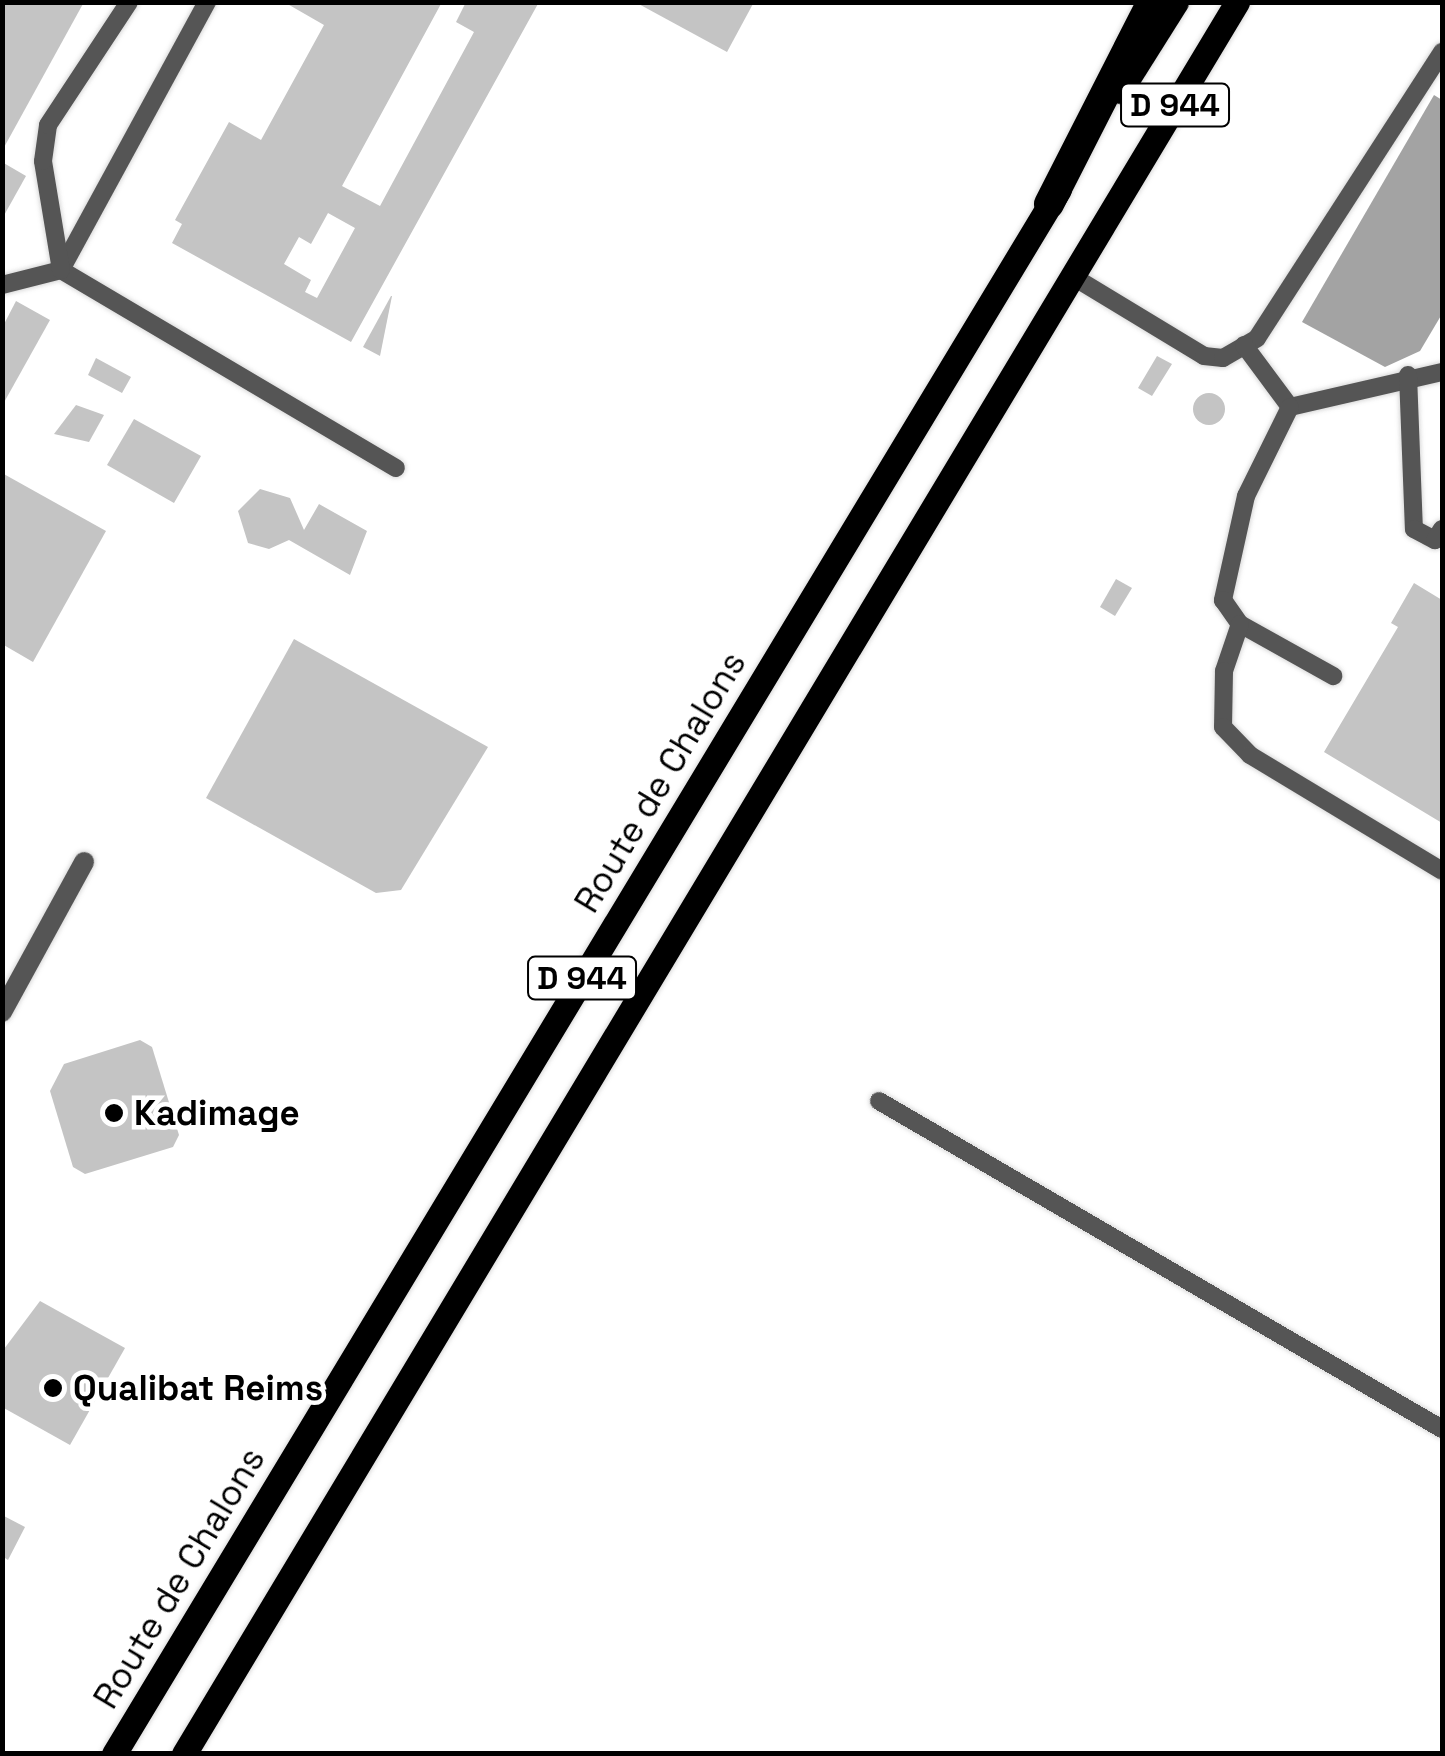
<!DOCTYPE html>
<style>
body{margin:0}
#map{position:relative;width:1445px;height:1756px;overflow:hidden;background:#fff;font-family:"Space Grotesk",sans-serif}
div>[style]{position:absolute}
.water>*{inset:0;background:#a3a3a3}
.building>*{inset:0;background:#c4c4c4}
.round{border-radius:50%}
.roads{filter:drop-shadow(0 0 2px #dbdbdb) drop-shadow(0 0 2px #dbdbdb)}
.lane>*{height:18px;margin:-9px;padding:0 9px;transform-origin:9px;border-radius:9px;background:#555}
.street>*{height:20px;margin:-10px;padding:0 10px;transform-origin:10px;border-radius:10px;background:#555}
.primary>*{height:25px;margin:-12.5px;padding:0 12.5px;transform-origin:12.5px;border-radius:12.5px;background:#000}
.highway>*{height:30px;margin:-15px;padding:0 15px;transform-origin:15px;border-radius:15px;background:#000}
.dots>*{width:28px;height:28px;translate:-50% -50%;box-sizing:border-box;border:5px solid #fff;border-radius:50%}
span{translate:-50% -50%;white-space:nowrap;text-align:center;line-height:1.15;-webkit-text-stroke:9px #fff;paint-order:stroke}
.shield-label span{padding:2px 8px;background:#fff;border:2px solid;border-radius:8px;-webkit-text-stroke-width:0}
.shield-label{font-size:32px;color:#000;font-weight:700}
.street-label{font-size:35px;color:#000}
.poi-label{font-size:35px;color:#000;font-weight:700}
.left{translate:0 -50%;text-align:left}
.frame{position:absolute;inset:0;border:5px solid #000;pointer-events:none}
</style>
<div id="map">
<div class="water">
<div style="clip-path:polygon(1434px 95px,1442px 100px,1442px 314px,1420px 351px,1385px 367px,1302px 322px)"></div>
</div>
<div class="building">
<div style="clip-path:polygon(2px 2px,84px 2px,2px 151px)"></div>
<div style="clip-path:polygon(evenodd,284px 2px,442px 2px,342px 186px,380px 206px,474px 32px,456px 22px,466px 2px,539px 2px,351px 342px,172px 243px,182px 224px,175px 220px,229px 122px,261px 140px,324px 25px,284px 2px,328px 213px,355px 228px,317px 298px,305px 292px,311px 280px,284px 264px,299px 237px,311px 244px,328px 213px)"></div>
<div style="clip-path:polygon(635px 2px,754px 2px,727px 52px)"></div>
<div style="clip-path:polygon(2px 162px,26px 176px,2px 219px)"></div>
<div style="clip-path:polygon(391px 296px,392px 296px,380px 356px,363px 347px)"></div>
<div style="clip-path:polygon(16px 301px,50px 320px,2px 406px,2px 328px)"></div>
<div style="clip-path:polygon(1157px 356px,1172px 364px,1152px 396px,1138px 388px)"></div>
<div style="clip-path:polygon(96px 358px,131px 377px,122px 393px,88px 375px)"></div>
<div class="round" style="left:1193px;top:393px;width:32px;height:32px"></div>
<div style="clip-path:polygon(76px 405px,104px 415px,89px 442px,54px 434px)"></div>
<div style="clip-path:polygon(134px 419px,201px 456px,174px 503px,107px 465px)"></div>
<div style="clip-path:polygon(2px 473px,106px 531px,33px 662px,2px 644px)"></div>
<div style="clip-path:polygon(260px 489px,290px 498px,304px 530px,319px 504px,367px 531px,350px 575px,289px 540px,269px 549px,248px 543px,238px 511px)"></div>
<div style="clip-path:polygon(1116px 579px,1132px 588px,1115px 616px,1100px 607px)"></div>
<div style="clip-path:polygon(1414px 583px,1442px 600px,1442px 823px,1324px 752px,1398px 627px,1391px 623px)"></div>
<div style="clip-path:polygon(294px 639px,488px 747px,401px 890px,376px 893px,206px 798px)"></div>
<div style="clip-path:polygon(140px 1040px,152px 1047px,179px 1135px,173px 1147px,85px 1174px,73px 1167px,50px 1091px,64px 1064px)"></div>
<div style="clip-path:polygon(40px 1301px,125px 1348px,70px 1445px,2px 1407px,4px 1349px)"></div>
<div style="clip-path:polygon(2px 1515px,25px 1527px,8px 1560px,2px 1556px)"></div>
</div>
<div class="roads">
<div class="lane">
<div style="left:207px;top:2px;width:305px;rotate:118.6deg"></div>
<div style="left:61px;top:270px;width:389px;rotate:30.6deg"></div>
<div style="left:1072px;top:276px;width:154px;rotate:31.2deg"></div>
<div style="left:1204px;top:356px;width:19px;rotate:6deg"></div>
<div style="left:1223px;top:358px;width:39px;rotate:-30deg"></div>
<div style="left:1257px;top:338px;width:341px;rotate:-57.1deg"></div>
<div style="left:2px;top:285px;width:61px;rotate:-14.3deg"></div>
<div style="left:61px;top:270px;width:110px;rotate:-99.4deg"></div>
<div style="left:43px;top:161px;width:36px;rotate:-82deg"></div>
<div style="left:48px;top:125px;width:147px;rotate:-56.6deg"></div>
<div style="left:1244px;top:345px;width:77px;rotate:53.4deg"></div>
<div style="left:1290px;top:407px;width:156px;rotate:-13deg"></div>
<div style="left:1408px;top:375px;width:154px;rotate:87.8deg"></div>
<div style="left:1414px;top:529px;width:24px;rotate:28deg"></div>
<div style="left:1435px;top:540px;width:13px;rotate:-58deg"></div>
<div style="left:1290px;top:407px;width:99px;rotate:116.3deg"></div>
<div style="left:1246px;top:496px;width:107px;rotate:102.5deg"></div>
<div style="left:1223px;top:600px;width:29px;rotate:55deg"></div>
<div style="left:1240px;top:624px;width:107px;rotate:29.2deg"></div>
<div style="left:1240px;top:624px;width:50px;rotate:108.8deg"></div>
<div style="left:1224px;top:671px;width:56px;rotate:91deg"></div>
<div style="left:1223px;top:727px;width:39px;rotate:46deg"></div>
<div style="left:1250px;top:755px;width:224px;rotate:31.1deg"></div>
<div style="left:879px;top:1101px;width:652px;rotate:30.22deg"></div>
</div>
<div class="street">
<div style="left:2px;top:1012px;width:171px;rotate:-61.3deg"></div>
</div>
<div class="primary">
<div style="left:1120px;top:91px;width:105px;rotate:-57.8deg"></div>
<div style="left:114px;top:1754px;width:1828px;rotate:-58.87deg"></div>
<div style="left:184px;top:1754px;width:2044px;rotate:-58.99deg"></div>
</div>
<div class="highway">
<div style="left:1049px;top:204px;width:227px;rotate:-63deg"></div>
</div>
</div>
<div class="dots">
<div style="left:114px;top:1113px;background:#000"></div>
<div style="left:53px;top:1388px;background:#000"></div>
</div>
<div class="shield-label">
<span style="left:1175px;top:105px">D 944</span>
<span style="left:582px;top:978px">D 944</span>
</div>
<div class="street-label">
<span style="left:660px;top:782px;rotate:-59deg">Route de Chalons</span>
<span style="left:179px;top:1578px;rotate:-59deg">Route de Chalons</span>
</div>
<div class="poi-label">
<span class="left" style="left:134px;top:1113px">Kadimage</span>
<span class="left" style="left:73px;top:1388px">Qualibat Reims</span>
</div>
<div class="frame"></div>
</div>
